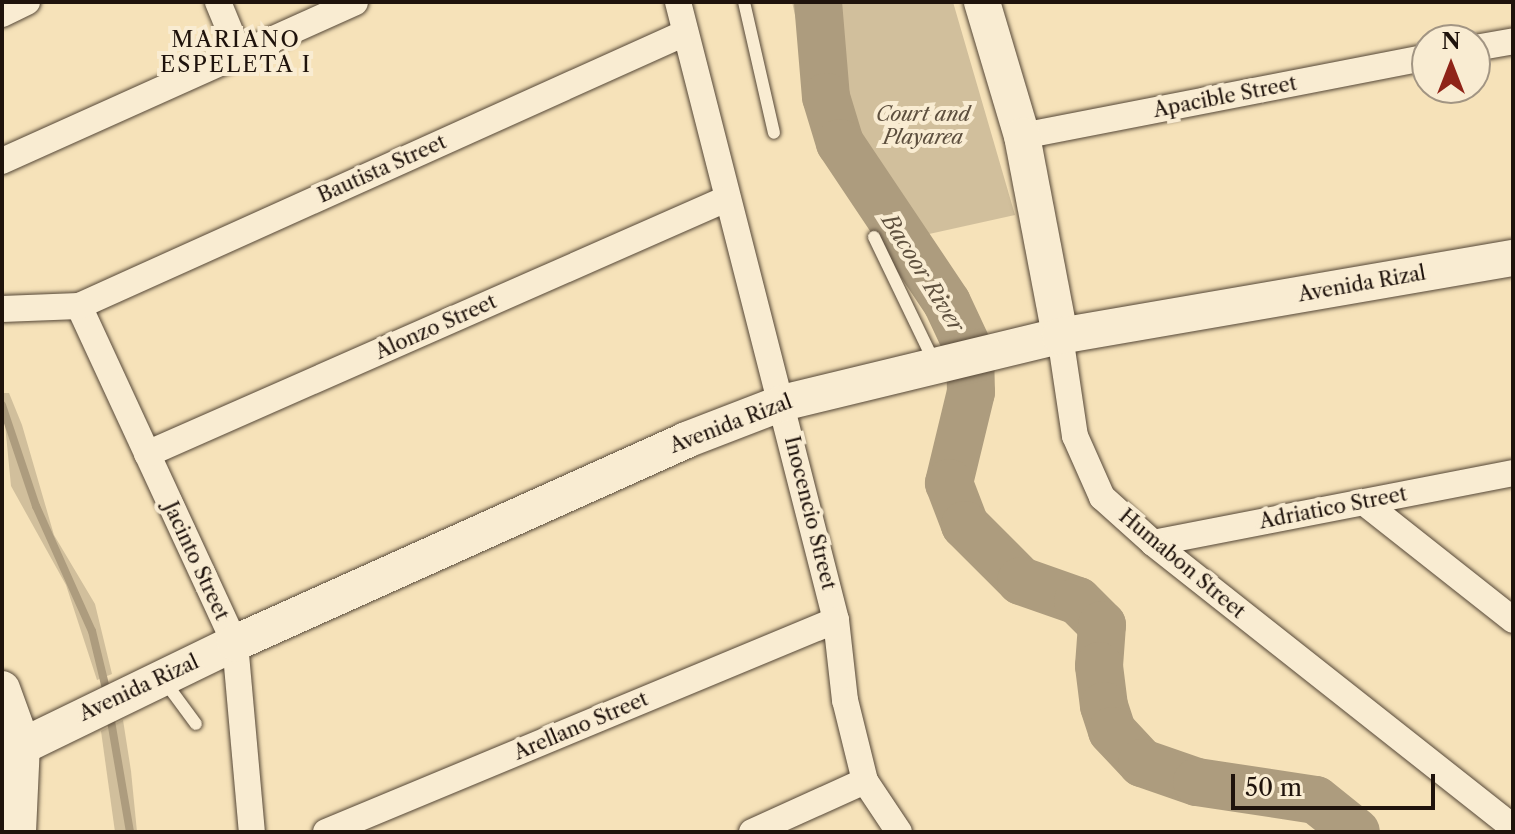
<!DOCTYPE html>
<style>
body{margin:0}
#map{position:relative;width:1515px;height:834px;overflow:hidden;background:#f6e2b9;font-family:"Libre Caslon Text",serif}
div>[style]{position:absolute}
.green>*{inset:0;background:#d1bf9c}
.stream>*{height:8px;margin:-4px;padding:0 4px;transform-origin:4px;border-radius:4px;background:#ad9c7e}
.river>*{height:48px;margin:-24px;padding:0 24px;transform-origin:24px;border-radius:24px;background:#ad9c7e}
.roads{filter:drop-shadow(0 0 2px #554737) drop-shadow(0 0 2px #554737)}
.lane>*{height:12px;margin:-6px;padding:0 6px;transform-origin:6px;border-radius:6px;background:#f9ecd2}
.street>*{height:26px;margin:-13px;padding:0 13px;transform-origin:13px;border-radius:13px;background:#f9ecd2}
.secondary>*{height:36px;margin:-18px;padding:0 18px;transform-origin:18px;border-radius:18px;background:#f9ecd2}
span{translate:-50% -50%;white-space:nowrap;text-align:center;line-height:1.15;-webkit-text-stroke:8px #f9ecd2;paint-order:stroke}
.street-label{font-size:20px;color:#1f130c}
.park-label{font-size:20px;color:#5d4f3e;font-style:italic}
.neighbourhood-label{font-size:22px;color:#1f130c;letter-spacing:2px}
.water-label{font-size:22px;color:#5f513f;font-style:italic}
.frame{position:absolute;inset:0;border:4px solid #1f130c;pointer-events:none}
.north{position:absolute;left:1411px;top:24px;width:80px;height:80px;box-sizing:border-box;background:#f9ecd2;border:2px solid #a29583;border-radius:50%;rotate:0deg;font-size:22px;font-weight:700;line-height:32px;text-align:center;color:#1f130c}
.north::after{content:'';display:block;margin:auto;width:28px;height:36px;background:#8f2418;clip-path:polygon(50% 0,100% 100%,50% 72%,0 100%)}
.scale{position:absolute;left:1231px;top:774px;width:204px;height:36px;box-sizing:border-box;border:4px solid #1f130c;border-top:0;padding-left:10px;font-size:24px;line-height:28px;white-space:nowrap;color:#1f130c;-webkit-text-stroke:6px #f9ecd2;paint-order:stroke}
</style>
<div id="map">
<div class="green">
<div style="clip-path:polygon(792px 2px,953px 2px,1015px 215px,920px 236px,884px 182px,961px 300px,978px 335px,957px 342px,825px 147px)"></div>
<div style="clip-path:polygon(2px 393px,9px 393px,22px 425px,54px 535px,95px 604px,112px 674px,97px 680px,66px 585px,11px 486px)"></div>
<div style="clip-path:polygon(123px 720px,131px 771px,137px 832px,115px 832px,101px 731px)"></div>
</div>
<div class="stream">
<div style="left:2px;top:405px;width:107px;rotate:71.4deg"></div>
<div style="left:36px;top:506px;width:137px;rotate:65.9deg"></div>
<div style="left:92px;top:631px;width:64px;rotate:76.4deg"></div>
<div style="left:110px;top:715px;width:119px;rotate:80.3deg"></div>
</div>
<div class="river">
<div style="left:818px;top:2px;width:95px;rotate:85.2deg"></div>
<div style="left:826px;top:97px;width:48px;rotate:73.1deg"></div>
<div style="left:840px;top:143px;width:192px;rotate:56.2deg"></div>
<div style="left:947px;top:303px;width:54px;rotate:64.9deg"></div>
<div style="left:970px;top:352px;width:40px;rotate:88.6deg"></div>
<div style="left:971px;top:392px;width:94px;rotate:103.6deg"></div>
<div style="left:949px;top:483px;width:45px;rotate:69.1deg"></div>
<div style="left:965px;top:525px;width:79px;rotate:45deg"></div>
<div style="left:1021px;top:581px;width:60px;rotate:19.3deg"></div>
<div style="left:1078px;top:601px;width:34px;rotate:45deg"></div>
<div style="left:1102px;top:625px;width:41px;rotate:94.2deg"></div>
<div style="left:1099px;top:666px;width:40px;rotate:82.9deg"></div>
<div style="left:1104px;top:706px;width:26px;rotate:72deg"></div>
<div style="left:1112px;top:731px;width:44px;rotate:46.8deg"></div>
<div style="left:1142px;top:763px;width:58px;rotate:19.1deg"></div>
<div style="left:1197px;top:782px;width:120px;rotate:8.6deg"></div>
<div style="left:1316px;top:800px;width:51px;rotate:38.7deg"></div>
</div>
<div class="roads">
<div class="lane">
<div style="left:744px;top:2px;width:134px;rotate:77.1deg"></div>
<div style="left:874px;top:237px;width:141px;rotate:64.3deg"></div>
<div style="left:165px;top:682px;width:52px;rotate:53.6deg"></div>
</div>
<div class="street">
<div style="left:218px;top:2px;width:55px;rotate:67.6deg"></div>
<div style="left:678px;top:2px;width:638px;rotate:75.66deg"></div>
<div style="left:836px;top:620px;width:81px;rotate:83.6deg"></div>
<div style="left:845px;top:700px;width:83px;rotate:76.1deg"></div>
<div style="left:865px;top:781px;width:61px;rotate:56.3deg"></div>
<div style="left:2px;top:14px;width:28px;rotate:-26deg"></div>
<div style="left:1475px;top:48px;width:39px;rotate:-10deg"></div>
<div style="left:1022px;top:136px;width:413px;rotate:-11deg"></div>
<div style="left:2px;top:161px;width:387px;rotate:-24.2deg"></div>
<div style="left:79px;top:306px;width:371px;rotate:65.2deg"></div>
<div style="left:235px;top:643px;width:190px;rotate:84.9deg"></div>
<div style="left:2px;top:309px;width:77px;rotate:-2.2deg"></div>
<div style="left:79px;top:306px;width:665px;rotate:-24.25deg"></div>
<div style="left:1060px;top:336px;width:101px;rotate:81.5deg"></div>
<div style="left:1075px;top:436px;width:67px;rotate:66.1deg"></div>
<div style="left:1102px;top:497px;width:69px;rotate:42deg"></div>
<div style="left:1153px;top:543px;width:459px;rotate:38.3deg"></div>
<div style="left:147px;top:454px;width:630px;rotate:-23.76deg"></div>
<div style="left:1365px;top:503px;width:189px;rotate:38.3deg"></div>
<div style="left:1153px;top:543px;width:367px;rotate:-11deg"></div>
<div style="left:326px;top:832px;width:552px;rotate:-22.57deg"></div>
<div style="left:752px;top:832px;width:124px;rotate:-24.3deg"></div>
</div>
<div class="secondary">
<div style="left:982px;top:2px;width:140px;rotate:73.4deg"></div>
<div style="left:1022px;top:136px;width:204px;rotate:79.2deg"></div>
<div style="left:2px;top:689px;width:59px;rotate:70deg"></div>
<div style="left:22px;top:744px;width:88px;rotate:92.6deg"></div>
<div style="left:2px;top:756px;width:259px;rotate:-25.9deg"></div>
<div style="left:235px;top:643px;width:495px;rotate:-24.2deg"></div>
<div style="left:686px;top:440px;width:103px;rotate:-21.1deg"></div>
<div style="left:782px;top:403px;width:286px;rotate:-13.6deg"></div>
<div style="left:1060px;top:336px;width:460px;rotate:-9.8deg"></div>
</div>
</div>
<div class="street-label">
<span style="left:1225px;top:97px;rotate:-11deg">Apacible Street</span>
<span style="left:382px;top:169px;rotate:-24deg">Bautista Street</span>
<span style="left:1362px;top:284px;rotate:-10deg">Avenida Rizal</span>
<span style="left:436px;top:327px;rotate:-24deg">Alonzo Street</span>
<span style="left:731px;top:424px;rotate:-21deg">Avenida Rizal</span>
<span style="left:1333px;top:508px;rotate:-11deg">Adriatico Street</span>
<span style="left:810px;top:513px;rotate:76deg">Inocencio Street</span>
<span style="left:196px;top:561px;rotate:65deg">Jacinto Street</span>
<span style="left:1182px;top:564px;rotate:40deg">Humabon Street</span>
<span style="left:139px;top:688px;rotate:-25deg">Avenida Rizal</span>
<span style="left:581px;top:726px;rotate:-23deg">Arellano Street</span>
</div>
<div class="park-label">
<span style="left:923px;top:126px">Court and<br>Playarea</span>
</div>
<div class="neighbourhood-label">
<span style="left:236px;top:52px">MARIANO<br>ESPELETA I</span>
</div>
<div class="water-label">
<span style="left:923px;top:273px;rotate:58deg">Bacoor River</span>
</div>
<div class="frame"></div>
<div class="north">N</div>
<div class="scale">50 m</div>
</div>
